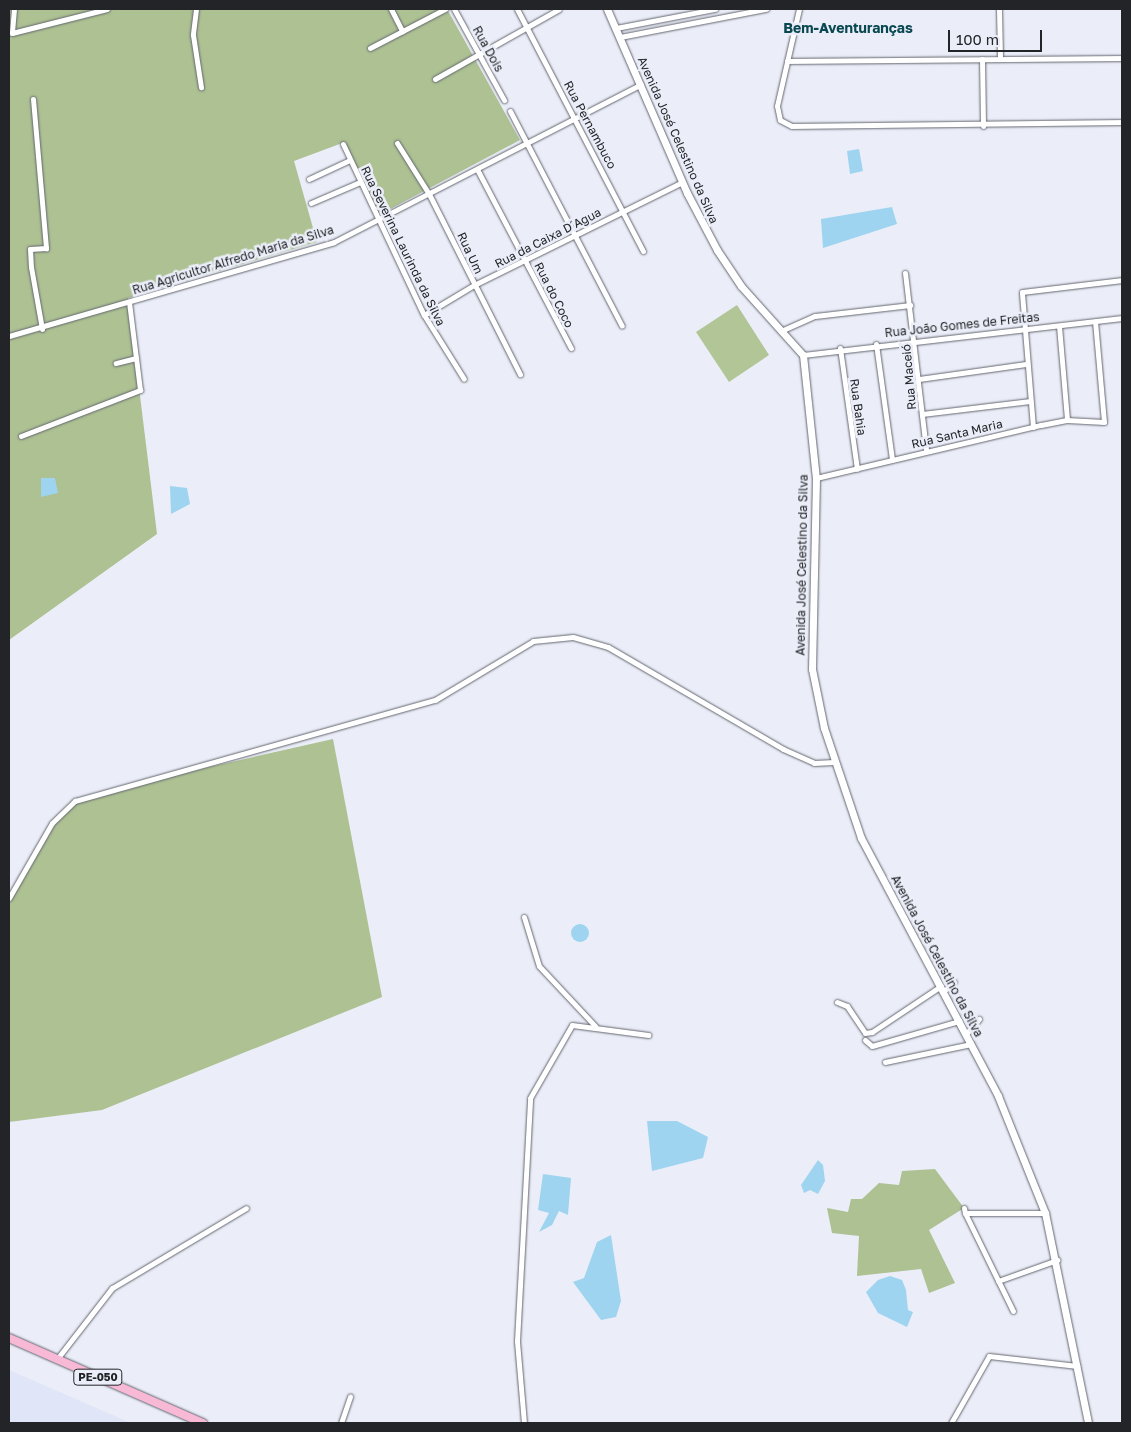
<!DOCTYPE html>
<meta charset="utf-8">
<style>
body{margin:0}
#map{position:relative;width:1131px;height:1432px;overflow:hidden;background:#ebeef8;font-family:"Golos Text",sans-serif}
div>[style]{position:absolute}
.built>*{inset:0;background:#e0e5f7}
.green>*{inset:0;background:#b1c597}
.forest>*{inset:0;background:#adc193}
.water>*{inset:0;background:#9ed4ef}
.round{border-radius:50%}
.roads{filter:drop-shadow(0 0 1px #63666f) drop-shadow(0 0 1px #63666f)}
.street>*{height:5px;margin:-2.5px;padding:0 2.5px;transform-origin:2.5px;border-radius:2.5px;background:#fff}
.secondary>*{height:7px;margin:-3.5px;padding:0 3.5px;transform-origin:3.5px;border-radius:3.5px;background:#fff}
.primary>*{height:8px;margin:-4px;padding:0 4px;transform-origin:4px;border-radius:4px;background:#f7b9d5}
span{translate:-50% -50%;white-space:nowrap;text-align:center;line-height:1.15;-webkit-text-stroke:5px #ebeef8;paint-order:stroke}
.shield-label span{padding:1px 4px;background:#ebeef8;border:1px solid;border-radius:4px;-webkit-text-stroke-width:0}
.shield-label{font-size:11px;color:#232428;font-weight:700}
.street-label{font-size:12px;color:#232428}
.neighbourhood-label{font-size:14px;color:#0a4851;font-weight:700}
.frame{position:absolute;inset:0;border:10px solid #232428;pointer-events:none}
.scale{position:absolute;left:948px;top:30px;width:94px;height:22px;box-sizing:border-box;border:2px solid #232428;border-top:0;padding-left:6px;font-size:15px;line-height:18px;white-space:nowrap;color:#232428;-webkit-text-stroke:4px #ebeef8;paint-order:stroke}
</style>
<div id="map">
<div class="built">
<div style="clip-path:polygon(9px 1370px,131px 1423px,9px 1423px)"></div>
</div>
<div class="green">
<div style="clip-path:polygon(737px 305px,769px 355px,729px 382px,696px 332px)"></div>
</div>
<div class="forest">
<div style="clip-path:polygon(9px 9px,447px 9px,520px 140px,379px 215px,345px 142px,294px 161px,317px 242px,128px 298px,157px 534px,9px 640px)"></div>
<div style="clip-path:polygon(333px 739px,382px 997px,102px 1110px,9px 1122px,9px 902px,61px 814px,78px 802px,147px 781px)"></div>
<div style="clip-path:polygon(935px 1169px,964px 1208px,929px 1230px,955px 1283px,929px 1293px,921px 1269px,857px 1276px,859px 1236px,832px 1233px,827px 1208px,848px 1212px,851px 1199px,862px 1199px,879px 1183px,899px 1185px,902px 1171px)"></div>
</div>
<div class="water">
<div style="clip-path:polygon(859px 149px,863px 171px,850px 174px,847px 151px)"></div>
<div style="clip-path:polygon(892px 207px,897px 224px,823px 248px,821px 219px)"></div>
<div style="clip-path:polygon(41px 478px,55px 478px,58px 493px,41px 497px)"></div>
<div style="clip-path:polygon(170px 486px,187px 488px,190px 504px,171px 514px)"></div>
<div class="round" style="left:571px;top:924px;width:18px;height:18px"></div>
<div style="clip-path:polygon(647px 1121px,677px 1121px,708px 1137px,703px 1158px,652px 1171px)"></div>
<div style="clip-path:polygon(818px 1160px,823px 1165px,825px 1181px,818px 1194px,810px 1190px,804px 1193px,801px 1185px)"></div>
<div style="clip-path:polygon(543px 1174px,571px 1178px,570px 1190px,568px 1215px,559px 1211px,552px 1225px,539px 1232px,549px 1213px,538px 1210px)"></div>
<div style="clip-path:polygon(611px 1235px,621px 1301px,616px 1317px,601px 1320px,573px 1282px,584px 1278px,597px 1242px)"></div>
<div style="clip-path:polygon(890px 1276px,902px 1280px,906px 1290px,908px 1310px,913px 1312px,907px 1327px,878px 1313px,866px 1292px,878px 1280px)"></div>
</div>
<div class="roads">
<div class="street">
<div style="left:14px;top:9px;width:24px;rotate:95deg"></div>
<div style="left:12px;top:33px;width:98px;rotate:-14.2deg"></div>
<div style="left:196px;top:9px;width:26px;rotate:97deg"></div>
<div style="left:193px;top:35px;width:53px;rotate:81.3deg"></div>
<div style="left:391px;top:9px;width:25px;rotate:63deg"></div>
<div style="left:454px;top:9px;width:104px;rotate:61.2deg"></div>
<div style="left:517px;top:9px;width:273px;rotate:62.5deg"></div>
<div style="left:799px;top:9px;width:99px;rotate:102.8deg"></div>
<div style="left:777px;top:106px;width:14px;rotate:78deg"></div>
<div style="left:780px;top:120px;width:13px;rotate:27deg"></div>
<div style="left:792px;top:126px;width:330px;rotate:-0.7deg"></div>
<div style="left:999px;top:9px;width:49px;rotate:88.8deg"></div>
<div style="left:616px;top:28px;width:101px;rotate:-10.9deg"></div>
<div style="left:620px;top:37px;width:149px;rotate:-10.9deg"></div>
<div style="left:370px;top:48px;width:85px;rotate:-27.5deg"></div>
<div style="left:982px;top:59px;width:67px;rotate:89.1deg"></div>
<div style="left:787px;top:61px;width:335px;rotate:-0.5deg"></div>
<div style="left:435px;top:79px;width:142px;rotate:-29.4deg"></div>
<div style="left:33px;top:99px;width:150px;rotate:85deg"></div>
<div style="left:46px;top:248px;width:16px;rotate:176deg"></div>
<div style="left:30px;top:249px;width:18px;rotate:87deg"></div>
<div style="left:31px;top:267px;width:63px;rotate:79.9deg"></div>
<div style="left:510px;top:111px;width:242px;rotate:62.5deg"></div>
<div style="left:397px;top:143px;width:60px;rotate:57.9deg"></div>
<div style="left:429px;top:194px;width:202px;rotate:63.2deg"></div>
<div style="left:343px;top:144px;width:189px;rotate:64.7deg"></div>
<div style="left:424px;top:315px;width:75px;rotate:58deg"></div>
<div style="left:478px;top:171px;width:200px;rotate:62.3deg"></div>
<div style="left:309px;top:179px;width:45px;rotate:-24.9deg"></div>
<div style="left:311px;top:203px;width:53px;rotate:-23.2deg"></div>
<div style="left:905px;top:273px;width:178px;rotate:83.2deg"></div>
<div style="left:129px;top:302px;width:56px;rotate:82.9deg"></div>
<div style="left:424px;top:315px;width:58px;rotate:-31deg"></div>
<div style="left:474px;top:285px;width:232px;rotate:-26.3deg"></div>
<div style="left:1059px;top:326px;width:94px;rotate:85.1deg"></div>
<div style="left:783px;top:330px;width:35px;rotate:-24deg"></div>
<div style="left:815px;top:316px;width:96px;rotate:-6.6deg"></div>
<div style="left:9px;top:336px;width:338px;rotate:-16.1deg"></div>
<div style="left:334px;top:242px;width:345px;rotate:-27.2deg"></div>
<div style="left:876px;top:344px;width:117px;rotate:82.1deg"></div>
<div style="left:840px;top:348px;width:122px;rotate:82deg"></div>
<div style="left:803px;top:355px;width:321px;rotate:-6.6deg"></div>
<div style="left:919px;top:379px;width:108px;rotate:-8deg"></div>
<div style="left:922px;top:414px;width:109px;rotate:-6.9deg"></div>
<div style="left:1033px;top:427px;width:135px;rotate:-94.7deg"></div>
<div style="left:1022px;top:292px;width:101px;rotate:-6.8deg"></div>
<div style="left:21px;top:436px;width:128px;rotate:-21.1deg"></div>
<div style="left:140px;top:390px;width:32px;rotate:-97deg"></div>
<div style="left:136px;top:358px;width:21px;rotate:166deg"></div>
<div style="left:816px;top:478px;width:231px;rotate:-13.3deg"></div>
<div style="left:1041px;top:425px;width:26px;rotate:-11deg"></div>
<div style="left:1067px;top:420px;width:37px;rotate:3deg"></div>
<div style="left:1104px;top:422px;width:101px;rotate:-95.1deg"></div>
<div style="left:9px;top:898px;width:86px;rotate:-60.2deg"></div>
<div style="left:52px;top:823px;width:32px;rotate:-44deg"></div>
<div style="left:75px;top:801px;width:374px;rotate:-15.7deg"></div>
<div style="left:435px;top:700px;width:114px;rotate:-31deg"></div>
<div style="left:533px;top:641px;width:40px;rotate:-5.7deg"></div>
<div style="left:573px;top:637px;width:36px;rotate:16deg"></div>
<div style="left:608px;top:647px;width:203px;rotate:30.2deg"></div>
<div style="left:783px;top:749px;width:34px;rotate:24deg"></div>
<div style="left:814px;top:763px;width:20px;rotate:-3deg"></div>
<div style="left:524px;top:917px;width:51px;rotate:73deg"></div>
<div style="left:539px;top:966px;width:83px;rotate:46.9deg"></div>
<div style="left:945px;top:990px;width:12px;rotate:-42deg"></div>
<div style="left:837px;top:1002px;width:11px;rotate:22deg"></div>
<div style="left:847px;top:1006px;width:32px;rotate:56deg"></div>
<div style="left:865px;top:1033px;width:7px;rotate:-8deg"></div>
<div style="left:872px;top:1032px;width:83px;rotate:-33.7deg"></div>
<div style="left:966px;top:1034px;width:20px;rotate:-49deg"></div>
<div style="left:865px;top:1040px;width:9px;rotate:41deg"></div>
<div style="left:872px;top:1046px;width:91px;rotate:-16deg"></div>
<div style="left:885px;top:1062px;width:88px;rotate:-11.8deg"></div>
<div style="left:964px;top:1208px;width:5px;rotate:79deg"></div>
<div style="left:965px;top:1213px;width:80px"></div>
<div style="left:965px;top:1213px;width:109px;rotate:63.9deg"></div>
<div style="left:998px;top:1281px;width:63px;rotate:-19.6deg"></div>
<div style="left:57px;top:1359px;width:90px;rotate:-52.2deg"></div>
<div style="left:112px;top:1288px;width:156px;rotate:-30.8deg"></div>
<div style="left:341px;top:1423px;width:28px;rotate:-71deg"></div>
<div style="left:524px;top:1423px;width:82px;rotate:-94.9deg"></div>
<div style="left:517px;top:1341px;width:243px;rotate:-86.9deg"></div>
<div style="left:530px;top:1098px;width:84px;rotate:-60.1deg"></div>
<div style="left:572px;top:1025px;width:77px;rotate:7.5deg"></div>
<div style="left:951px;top:1423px;width:77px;rotate:-60.4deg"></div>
<div style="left:989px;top:1356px;width:89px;rotate:6.5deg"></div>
</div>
<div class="secondary">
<div style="left:607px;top:9px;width:201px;rotate:66.5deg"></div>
<div style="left:687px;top:193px;width:64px;rotate:62.2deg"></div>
<div style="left:717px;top:250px;width:43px;rotate:56.3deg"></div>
<div style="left:741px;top:286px;width:93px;rotate:48.1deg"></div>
<div style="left:803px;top:355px;width:124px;rotate:84deg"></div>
<div style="left:816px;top:478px;width:191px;rotate:91.2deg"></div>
<div style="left:812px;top:669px;width:60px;rotate:78.5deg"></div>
<div style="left:824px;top:728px;width:116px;rotate:71.4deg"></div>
<div style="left:861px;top:838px;width:292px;rotate:62deg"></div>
<div style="left:998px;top:1096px;width:126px;rotate:68.1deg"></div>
<div style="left:1045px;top:1213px;width:214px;rotate:78.4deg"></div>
</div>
<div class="primary">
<div style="left:9px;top:1338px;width:212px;rotate:23.7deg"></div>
</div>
</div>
<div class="shield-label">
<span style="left:98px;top:1377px">PE-050</span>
</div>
<div class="street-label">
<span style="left:488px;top:49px;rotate:61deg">Rua Dois</span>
<span style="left:590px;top:125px;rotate:62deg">Rua Pernambuco</span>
<span style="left:678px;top:140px;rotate:66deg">Avenida José Celestino da Silva</span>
<span style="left:548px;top:238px;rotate:-27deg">Rua da Caixa D´Agua</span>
<span style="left:403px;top:246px;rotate:64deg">Rua Severina Laurinda da Silva</span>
<span style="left:470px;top:253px;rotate:65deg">Rua Um</span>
<span style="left:233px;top:260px;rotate:-17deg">Rua Agricultor Alfredo Maria da Silva</span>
<span style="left:554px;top:295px;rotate:63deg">Rua do Coco</span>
<span style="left:962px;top:325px;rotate:-6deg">Rua João Gomes de Freitas</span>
<span style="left:909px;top:377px;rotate:-95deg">Rua Maceió</span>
<span style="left:858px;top:407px;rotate:82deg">Rua Bahia</span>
<span style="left:957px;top:434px;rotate:-13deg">Rua Santa Maria</span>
<span style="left:802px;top:565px;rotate:-89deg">Avenida José Celestino da Silva</span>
<span style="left:937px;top:956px;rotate:62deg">Avenida José Celestino da Silva</span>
</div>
<div class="neighbourhood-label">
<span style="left:848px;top:28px">Bem-Aventuranças</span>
</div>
<div class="frame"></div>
<div class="scale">100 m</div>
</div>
